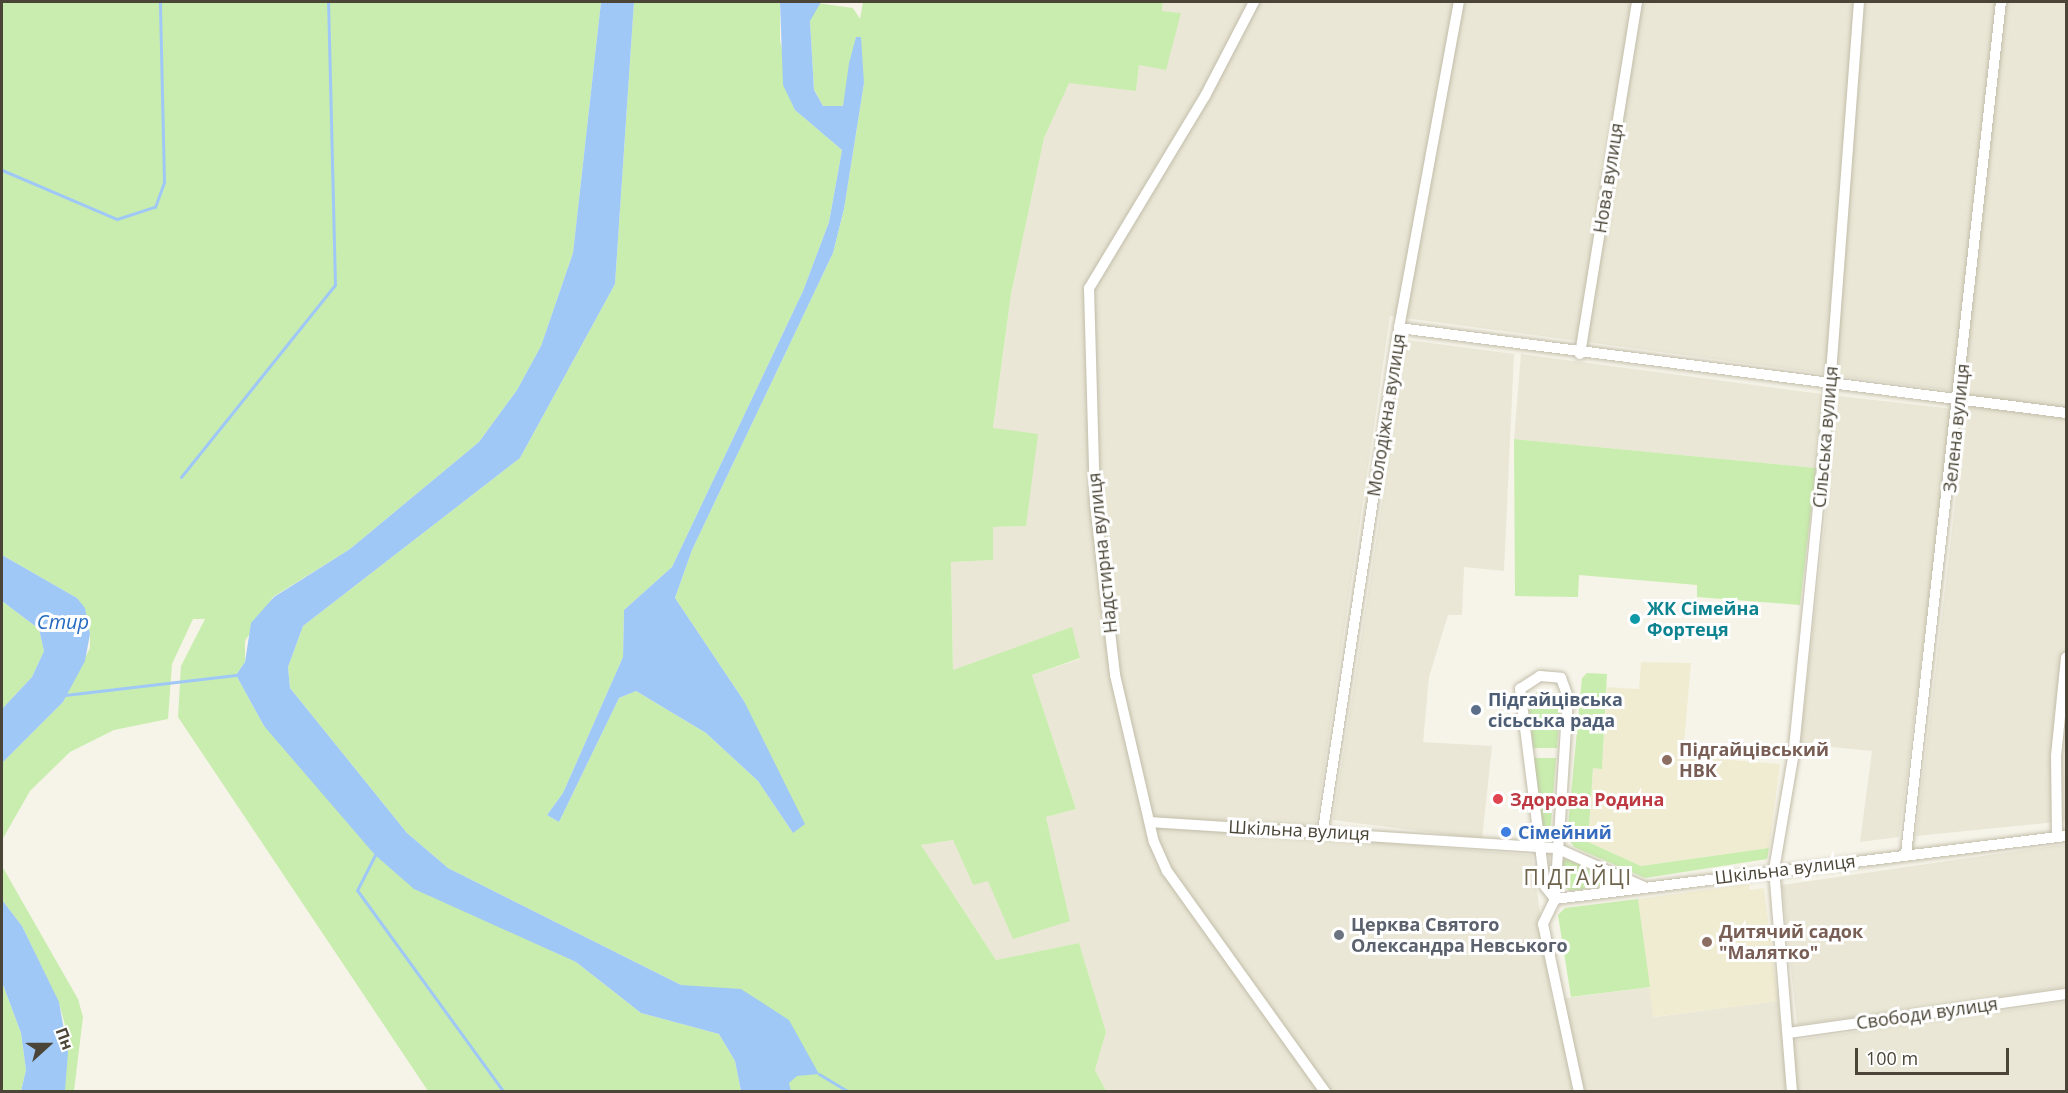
<!DOCTYPE html>
<meta charset="utf-8">
<style>
body{margin:0}
#map{position:relative;width:2068px;height:1093px;overflow:hidden;background:#f6f4e9;font-family:"Open Sans",sans-serif}
div>[style]{position:absolute}
.residential>*{inset:0;background:#eae7d6}
.education>*{inset:0;background:#f0ecd2}
.green>*{inset:0;background:#c9edae}
.water>*{inset:0;background:#a0c8f7}
.stream>*{height:3px;margin:-1.5px;padding:0 1.5px;transform-origin:1.5px;border-radius:1.5px;background:#a0c8f7}
.roads{filter:drop-shadow(0 0 2px #c2bdaa) drop-shadow(0 0 2px #c2bdaa)}
.minor>*{height:10px;margin:-5px;padding:0 5px;transform-origin:5px;border-radius:5px;background:#fff}
.dots>*{width:16px;height:16px;translate:-50% -50%;box-sizing:border-box;border:3px solid #fff;border-radius:50%}
span{translate:-50% -50%;white-space:nowrap;text-align:center;line-height:1.15;-webkit-text-stroke:6px #fff;paint-order:stroke}
.street-label{font-size:18px;color:#4a4536}
.culture-label{font-size:18px;color:#0d838f;font-weight:700}
.left{translate:0 -50%;text-align:left}
.service-label{font-size:18px;color:#4e5e75;font-weight:700}
.education-label{font-size:18px;color:#785e54;font-weight:700}
.health-label{font-size:18px;color:#be3a42;font-weight:700}
.shop-label{font-size:18px;color:#366cbe;font-weight:700}
.worship-label{font-size:18px;color:#5b616d;font-weight:700}
.water-label{font-size:20px;color:#246ac2;font-style:italic}
.quarter-label{font-size:21px;color:#6e654c;letter-spacing:1.5px}
.frame{position:absolute;inset:0;border:3px solid #4a4536;pointer-events:none}
.north{position:absolute;left:18px;top:1015px;width:60px;height:60px;-webkit-text-stroke:4px #fff;paint-order:stroke;rotate:69deg;font-size:16px;font-weight:700;line-height:24px;text-align:center;color:#4a4536}
.north::after{content:'';display:block;margin:auto;width:21px;height:27px;background:#4a4536;clip-path:polygon(50% 0,100% 100%,50% 72%,0 100%)}
.scale{position:absolute;left:1855px;top:1048px;width:154px;height:27px;box-sizing:border-box;border:3px solid #4a4536;border-top:0;padding-left:8px;font-size:18px;line-height:21px;white-space:nowrap;color:#4a4536;-webkit-text-stroke:4px #fff;paint-order:stroke}
</style>
<div id="map">
<div class="residential">
<div style="clip-path:polygon(1163px 2px,2066px 2px,2066px 821px,1916px 836px,1968px 393px,1390px 316px,1314px 837px,1532px 855px,1552px 1000px,1650px 987px,1654px 1017px,1778px 1001px,1783px 1042px,2066px 1002px,2066px 1091px,1106px 1091px,1095px 1070px,1106px 1032px,1079px 943px,996px 960px,921px 845px,953px 840px,973px 885px,988px 880px,1070px 921px,1046px 817px,1076px 809px,1032px 675px,1080px 659px,1071px 628px,953px 670px,951px 562px,993px 560px,993px 527px,1026px 526px,993px 429px,1011px 294px,1044px 138px,1069px 82px,1136px 91px,1139px 65px,1180px 13px,1162px 11px)"></div>
<div style="clip-path:polygon(1407px 340px,1514px 354px,1504px 571px,1464px 567px,1462px 615px,1448px 615px,1429px 677px,1423px 742px,1492px 746px,1482px 839px,1333px 820px)"></div>
<div style="clip-path:polygon(1521px 354px,1822px 394px,1816px 468px,1514px 439px)"></div>
<div style="clip-path:polygon(1839px 396px,1953px 409px,1899px 837px,1860px 842px,1872px 751px,1800px 744px)"></div>
<div style="clip-path:polygon(2066px 844px,2066px 987px,1797px 1025px,1782px 885px)"></div>
</div>
<div class="education">
<div style="clip-path:polygon(1641px 662px,1691px 663px,1683px 756px,1780px 764px,1769px 848px,1641px 866px,1588px 842px,1593px 768px,1602px 768px,1607px 687px,1639px 689px)"></div>
<div style="clip-path:polygon(1749px 884px,1750px 890px,1764px 888px,1778px 1001px,1653px 1017px,1638px 899px)"></div>
</div>
<div class="green">
<div style="clip-path:polygon(2px 2px,601px 2px,573px 253px,541px 346px,517px 390px,479px 442px,350px 549px,273px 597px,245px 641px,245px 662px,236px 675px,264px 726px,550px 950px,576px 962px,641px 1013px,719px 1034px,735px 1061px,741px 1091px,428px 1091px,178px 717px,181px 666px,205px 619px,193px 619px,172px 664px,168px 719px,114px 730px,70px 752px,30px 791px,2px 840px,2px 763px,63px 702px,90px 648px,90px 634px,85px 609px,77px 598px,2px 555px)"></div>
<div style="clip-path:polygon(634px 2px,780px 2px,780px 40px,795px 110px,842px 150px,829px 222px,803px 291px,672px 567px,624px 610px,623px 657px,563px 793px,547px 815px,559px 822px,619px 698px,636px 691px,706px 733px,758px 781px,793px 833px,744px 701px,675px 598px,692px 550px,833px 253px,844px 209px,864px 83px,856px 37px,843px 107px,823px 106px,814px 90px,810px 21px,817px 3px,853px 8px,860px 19px,863px 2px,1163px 2px,1162px 11px,1181px 13px,1166px 70px,1139px 65px,1136px 91px,1069px 83px,1044px 138px,1011px 294px,993px 428px,1038px 434px,1026px 526px,993px 527px,993px 560px,951px 562px,953px 670px,1072px 627px,1080px 658px,1032px 675px,1076px 809px,1046px 817px,1070px 921px,1013px 939px,988px 881px,973px 885px,953px 840px,921px 845px,996px 960px,1079px 943px,1106px 1032px,1095px 1070px,1106px 1091px,771px 1091px,710px 991px,681px 985px,448px 868px,407px 833px,290px 688px,288px 667px,303px 626px,520px 458px,615px 284px)"></div>
<div style="clip-path:polygon(1514px 439px,1816px 468px,1800px 605px,1697px 597px,1697px 585px,1579px 575px,1578px 597px,1515px 596px)"></div>
<div style="clip-path:polygon(2px 601px,39px 629px,44px 651px,32px 677px,2px 709px)"></div>
<div style="clip-path:polygon(1587px 673px,1607px 674px,1602px 769px,1593px 768px,1588px 842px,1641px 866px,1769px 848px,1767px 859px,1645px 878px,1574px 847px,1567px 837px,1582px 678px)"></div>
<div style="clip-path:polygon(1537px 692px,1561px 699px,1557px 748px,1533px 748px,1528px 698px)"></div>
<div style="clip-path:polygon(1534px 758px,1556px 758px,1550px 837px,1542px 838px)"></div>
<div style="clip-path:polygon(1566px 859px,1614px 880px,1613px 884px,1570px 891px,1559px 883px,1560px 863px)"></div>
<div style="clip-path:polygon(2px 866px,78px 999px,83px 1017px,74px 1091px,65px 1091px,65px 1025px,59px 1003px,22px 926px,2px 900px)"></div>
<div style="clip-path:polygon(1638px 899px,1650px 987px,1571px 997px,1558px 915px,1565px 908px)"></div>
<div style="clip-path:polygon(2px 982px,21px 1033px,26px 1070px,21px 1091px,2px 1091px)"></div>
</div>
<div class="water">
<div style="clip-path:polygon(601px 2px,634px 2px,615px 284px,520px 458px,303px 626px,288px 667px,290px 688px,407px 833px,448px 868px,681px 985px,741px 989px,789px 1020px,819px 1074px,797px 1076px,789px 1083px,791px 1091px,741px 1091px,735px 1061px,719px 1034px,641px 1013px,576px 962px,414px 889px,375px 855px,264px 726px,236px 675px,245px 662px,251px 623px,274px 597px,350px 549px,479px 442px,517px 390px,541px 346px,573px 253px)"></div>
<div style="clip-path:polygon(780px 2px,821px 2px,810px 21px,814px 90px,823px 106px,843px 106px,849px 63px,856px 37px,861px 37px,864px 83px,844px 209px,833px 253px,692px 550px,675px 598px,744px 701px,805px 824px,793px 833px,758px 781px,706px 733px,636px 691px,619px 698px,559px 822px,547px 815px,563px 793px,623px 657px,624px 610px,672px 567px,803px 291px,829px 222px,842px 150px,795px 110px,783px 85px)"></div>
<div style="clip-path:polygon(2px 555px,77px 598px,85px 608px,90px 634px,85px 661px,63px 702px,2px 763px,2px 709px,32px 677px,44px 651px,39px 629px,2px 601px)"></div>
<div style="clip-path:polygon(2px 900px,22px 926px,59px 1002px,68px 1052px,65px 1091px,21px 1091px,26px 1070px,21px 1033px,2px 982px)"></div>
</div>
<div class="stream">
<div style="left:2px;top:170px;width:125px;rotate:23.1deg"></div>
<div style="left:117px;top:219px;width:40px;rotate:-18deg"></div>
<div style="left:155px;top:207px;width:27px;rotate:-70deg"></div>
<div style="left:164px;top:182px;width:180px;rotate:-91.3deg"></div>
<div style="left:181px;top:477px;width:246px;rotate:-51.3deg"></div>
<div style="left:335px;top:285px;width:283px;rotate:-91.4deg"></div>
<div style="left:65px;top:695px;width:172px;rotate:-6.7deg"></div>
<div style="left:375px;top:855px;width:39px;rotate:117deg"></div>
<div style="left:357px;top:890px;width:250px;rotate:54deg"></div>
<div style="left:819px;top:1074px;width:35px;rotate:31deg"></div>
</div>
<div class="roads">
<div class="minor">
<div style="left:1254px;top:2px;width:106px;rotate:117.5deg"></div>
<div style="left:1205px;top:96px;width:224px;rotate:121.1deg"></div>
<div style="left:1089px;top:288px;width:216px;rotate:88.4deg"></div>
<div style="left:1095px;top:504px;width:172px;rotate:83.3deg"></div>
<div style="left:1115px;top:675px;width:171px;rotate:76.9deg"></div>
<div style="left:1154px;top:842px;width:32px;rotate:66deg"></div>
<div style="left:1167px;top:871px;width:272px;rotate:54.4deg"></div>
<div style="left:1399px;top:328px;width:672px;rotate:7.26deg"></div>
<div style="left:1580px;top:354px;width:357px;rotate:-80.8deg"></div>
<div style="left:1540px;top:676px;width:21px;rotate:5deg"></div>
<div style="left:1561px;top:678px;width:20px;rotate:70deg"></div>
<div style="left:1568px;top:697px;width:202px;rotate:93.7deg"></div>
<div style="left:1555px;top:899px;width:16px;rotate:-128deg"></div>
<div style="left:1545px;top:886px;width:199px;rotate:-97.2deg"></div>
<div style="left:1520px;top:689px;width:24px;rotate:-33deg"></div>
<div style="left:1150px;top:822px;width:407px;rotate:3.7deg"></div>
<div style="left:1556px;top:848px;width:96px;rotate:23.9deg"></div>
<div style="left:1323px;top:830px;width:508px;rotate:-81.39deg"></div>
<div style="left:1399px;top:328px;width:331px;rotate:-79.6deg"></div>
<div style="left:2057px;top:837px;width:81px;rotate:-90.7deg"></div>
<div style="left:2056px;top:756px;width:99px;rotate:-84.2deg"></div>
<div style="left:1906px;top:854px;width:857px;rotate:-83.64deg"></div>
<div style="left:1555px;top:899px;width:515px;rotate:-7.03deg"></div>
<div style="left:1555px;top:899px;width:28px;rotate:116deg"></div>
<div style="left:1543px;top:924px;width:172px;rotate:77.9deg"></div>
<div style="left:1788px;top:1033px;width:281px;rotate:-8deg"></div>
<div style="left:1792px;top:1092px;width:223px;rotate:-94.6deg"></div>
<div style="left:1774px;top:870px;width:114px;rotate:-80.4deg"></div>
<div style="left:1793px;top:758px;width:373px;rotate:-84.3deg"></div>
<div style="left:1830px;top:387px;width:386px;rotate:-85.7deg"></div>
</div>
</div>
<div class="dots">
<div style="left:1635px;top:619px;background:#0f9aa8"></div>
<div style="left:1476px;top:710px;background:#5c6f8a"></div>
<div style="left:1667px;top:760px;background:#8d6e63"></div>
<div style="left:1498px;top:799px;background:#e0444e"></div>
<div style="left:1506px;top:832px;background:#3f7fe0"></div>
<div style="left:1339px;top:935px;background:#6b7280"></div>
<div style="left:1707px;top:942px;background:#8d6e63"></div>
</div>
<div class="street-label">
<span style="left:1608px;top:178px;rotate:-81deg">Нова вулиця</span>
<span style="left:1386px;top:415px;rotate:-81deg">Молодіжна вулиця</span>
<span style="left:1956px;top:428px;rotate:-84deg">Зелена вулиця</span>
<span style="left:1825px;top:437px;rotate:-85deg">Сільська вулиця</span>
<span style="left:1102px;top:553px;rotate:-96deg">Надстирна вулиця</span>
<span style="left:1299px;top:830px;rotate:3deg">Шкільна вулиця</span>
<span style="left:1785px;top:869px;rotate:-7deg">Шкільна вулиця</span>
<span style="left:1927px;top:1013px;rotate:-8deg">Свободи вулиця</span>
</div>
<div class="culture-label">
<span class="left" style="left:1647px;top:619px">ЖК Сімейна<br>Фортеця</span>
</div>
<div class="service-label">
<span class="left" style="left:1488px;top:710px">Підгайцівська<br>сісьська рада</span>
</div>
<div class="education-label">
<span class="left" style="left:1679px;top:760px">Підгайцівський<br>НВК</span>
<span class="left" style="left:1719px;top:942px">Дитячий садок<br>"Малятко"</span>
</div>
<div class="health-label">
<span class="left" style="left:1510px;top:799px">Здорова Родина</span>
</div>
<div class="shop-label">
<span class="left" style="left:1518px;top:832px">Сімейний</span>
</div>
<div class="worship-label">
<span class="left" style="left:1351px;top:935px">Церква Святого<br>Олександра Невського</span>
</div>
<div class="water-label">
<span style="left:63px;top:621px">Стир</span>
</div>
<div class="quarter-label">
<span style="left:1578px;top:877px">ПІДГАЙЦІ</span>
</div>
<div class="frame"></div>
<div class="north">Пн</div>
<div class="scale">100 m</div>
</div>
